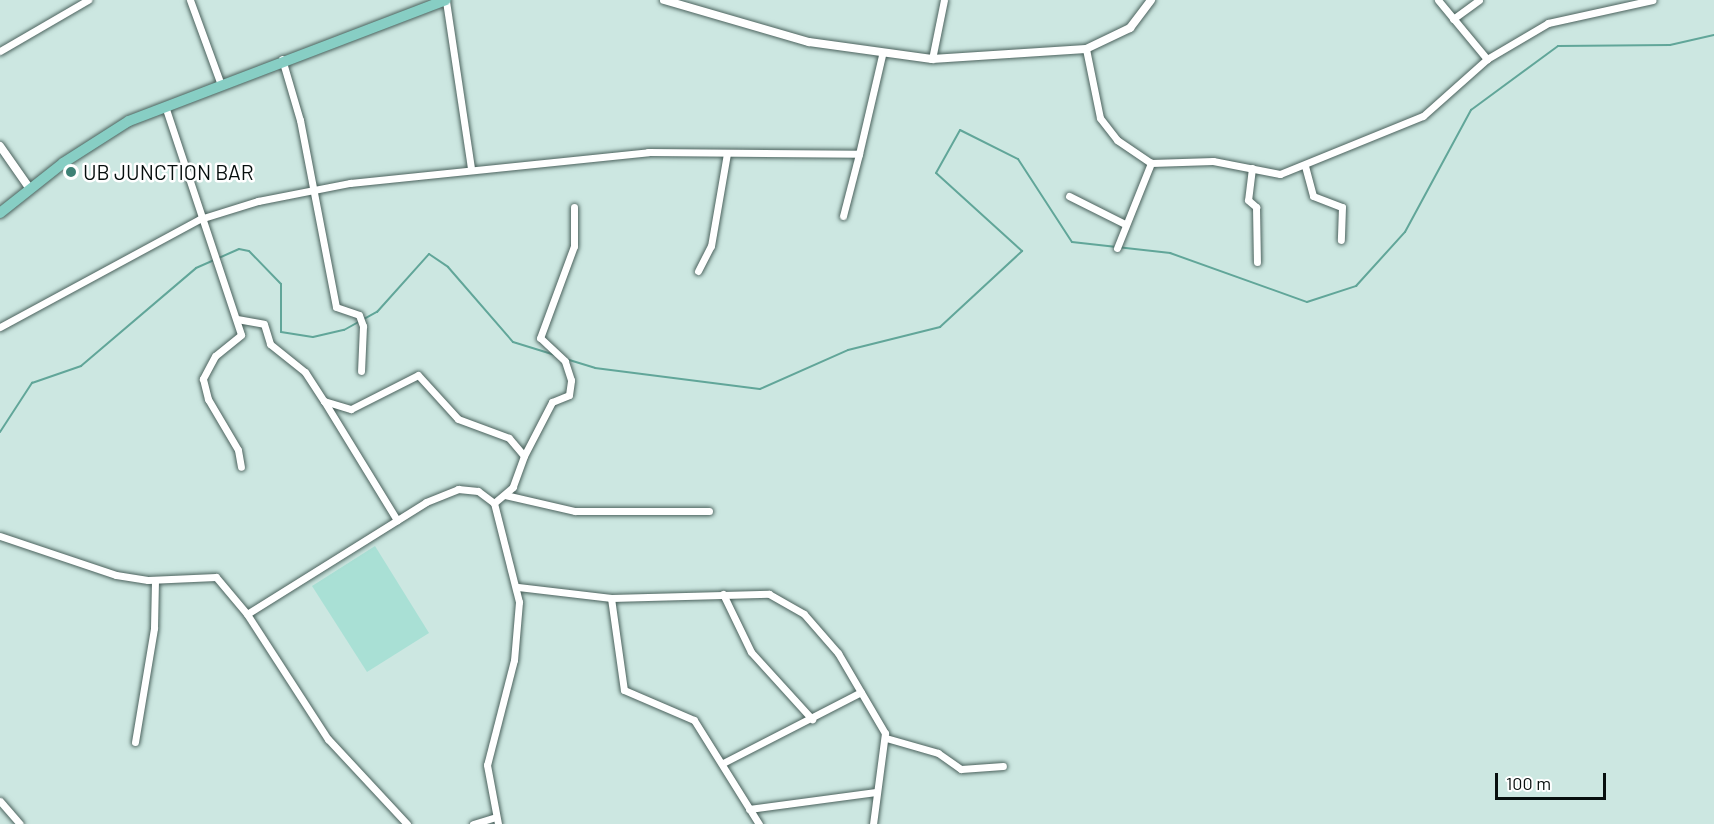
<!DOCTYPE html>
<style>
body{margin:0}
#map{position:relative;width:1714px;height:824px;overflow:hidden;background:#cce7e1;font-family:Barlow,sans-serif}
div>[style]{position:absolute}
.green>*{inset:0;background:#a9e0d5}
.stream>*{height:2px;margin:-1px;padding:0 1px;transform-origin:1px;border-radius:1px;background:#61a699}
.roads{filter:drop-shadow(0 0 2px #4b625d) drop-shadow(0 0 2px #4b625d)}
.minor>*{height:7px;margin:-3.5px;padding:0 3.5px;transform-origin:3.5px;border-radius:3.5px;background:#fff}
.tertiary>*{height:8px;margin:-4px;padding:0 4px;transform-origin:4px;border-radius:4px;background:#fff}
.primary>*{height:10px;margin:-5px;padding:0 5px;transform-origin:5px;border-radius:5px;background:#87cec4}
.dots>*{width:16px;height:16px;translate:-50% -50%;box-sizing:border-box;border:3px solid #fff;border-radius:50%}
span{translate:-50% -50%;white-space:nowrap;text-align:center;line-height:1.15;-webkit-text-stroke:5px #fff;paint-order:stroke}
.poi-label{font-size:21px;color:#070f0e}
.left{translate:0 -50%;text-align:left}
.scale{position:absolute;left:1495px;top:773px;width:111px;height:27px;box-sizing:border-box;border:3px solid #070f0e;border-top:0;padding-left:8px;font-size:18px;line-height:21px;white-space:nowrap;color:#070f0e;-webkit-text-stroke:4px #fff;paint-order:stroke}
</style>
<div id="map">
<div class="green">
<div style="clip-path:polygon(375px 546px,429px 633px,367px 672px,312px 586px)"></div>
</div>
<div class="stream">
<div style="left:566px;top:359px;width:30px;rotate:17deg"></div>
<div style="left:595px;top:368px;width:166px;rotate:7.3deg"></div>
<div style="left:760px;top:389px;width:96px;rotate:-23.9deg"></div>
<div style="left:848px;top:350px;width:95px;rotate:-14deg"></div>
<div style="left:940px;top:327px;width:112px;rotate:-42.8deg"></div>
<div style="left:1022px;top:251px;width:116px;rotate:-137.8deg"></div>
<div style="left:936px;top:173px;width:49px;rotate:-60.8deg"></div>
<div style="left:960px;top:130px;width:65px;rotate:26.6deg"></div>
<div style="left:1018px;top:159px;width:99px;rotate:57deg"></div>
<div style="left:1072px;top:242px;width:99px;rotate:6.4deg"></div>
<div style="left:1170px;top:253px;width:145px;rotate:19.7deg"></div>
<div style="left:1307px;top:302px;width:52px;rotate:-18.1deg"></div>
<div style="left:1356px;top:286px;width:73px;rotate:-47.8deg"></div>
<div style="left:1405px;top:232px;width:139px;rotate:-61.6deg"></div>
<div style="left:1471px;top:110px;width:108px;rotate:-36.3deg"></div>
<div style="left:1558px;top:46px;width:112px;rotate:-0.5deg"></div>
<div style="left:1670px;top:45px;width:45px;rotate:-12.8deg"></div>
<div style="left:0;top:432px;width:59px;rotate:-56.9deg"></div>
<div style="left:32px;top:383px;width:52px;rotate:-19.1deg"></div>
<div style="left:81px;top:366px;width:151px;rotate:-40.4deg"></div>
<div style="left:196px;top:268px;width:47px;rotate:-23.8deg"></div>
<div style="left:239px;top:249px;width:10px;rotate:11deg"></div>
<div style="left:249px;top:251px;width:46px;rotate:45.9deg"></div>
<div style="left:281px;top:284px;width:48px;rotate:90deg"></div>
<div style="left:281px;top:332px;width:32px;rotate:9deg"></div>
<div style="left:313px;top:337px;width:32px;rotate:-13deg"></div>
<div style="left:344px;top:330px;width:38px;rotate:-29deg"></div>
<div style="left:377px;top:312px;width:78px;rotate:-48.1deg"></div>
<div style="left:429px;top:254px;width:23px;rotate:34deg"></div>
<div style="left:448px;top:267px;width:99px;rotate:49.1deg"></div>
<div style="left:513px;top:342px;width:44px;rotate:17.2deg"></div>
</div>
<div class="roads">
<div class="minor">
<div style="left:190px;top:0;width:87px;rotate:69.9deg"></div>
<div style="left:1438px;top:0;width:77px;rotate:50.3deg"></div>
<div style="left:446px;top:1px;width:170px;rotate:81.5deg"></div>
<div style="left:1453px;top:19px;width:32px;rotate:-36deg"></div>
<div style="left:1086px;top:49px;width:70px;rotate:78.5deg"></div>
<div style="left:1100px;top:118px;width:28px;rotate:52deg"></div>
<div style="left:1117px;top:140px;width:41px;rotate:34.1deg"></div>
<div style="left:1151px;top:163px;width:62px;rotate:-1.8deg"></div>
<div style="left:1213px;top:161px;width:68px;rotate:11deg"></div>
<div style="left:1280px;top:174px;width:154px;rotate:-22.1deg"></div>
<div style="left:1423px;top:116px;width:86px;rotate:-41.7deg"></div>
<div style="left:1487px;top:59px;width:71px;rotate:-30.5deg"></div>
<div style="left:1548px;top:23px;width:107px;rotate:-12.4deg"></div>
<div style="left:0;top:51px;width:102px;rotate:-30.1deg"></div>
<div style="left:282px;top:59px;width:64px;rotate:73.6deg"></div>
<div style="left:300px;top:120px;width:190px;rotate:79.1deg"></div>
<div style="left:336px;top:307px;width:24px;rotate:19deg"></div>
<div style="left:359px;top:315px;width:12px;rotate:70deg"></div>
<div style="left:363px;top:326px;width:45px;rotate:92.5deg"></div>
<div style="left:932px;top:59px;width:60px;rotate:-78.5deg"></div>
<div style="left:165px;top:106px;width:241px;rotate:71.6deg"></div>
<div style="left:241px;top:335px;width:33px;rotate:141deg"></div>
<div style="left:215px;top:356px;width:26px;rotate:118deg"></div>
<div style="left:203px;top:379px;width:21px;rotate:76deg"></div>
<div style="left:208px;top:399px;width:59px;rotate:59.5deg"></div>
<div style="left:238px;top:450px;width:17px;rotate:80deg"></div>
<div style="left:1305px;top:166px;width:31px;rotate:75deg"></div>
<div style="left:1313px;top:196px;width:31px;rotate:21deg"></div>
<div style="left:1342px;top:207px;width:33px;rotate:92deg"></div>
<div style="left:1252px;top:168px;width:32px;rotate:97deg"></div>
<div style="left:1248px;top:200px;width:11px;rotate:41deg"></div>
<div style="left:1256px;top:207px;width:55px;rotate:89deg"></div>
<div style="left:1069px;top:196px;width:60px;rotate:26.6deg"></div>
<div style="left:843px;top:216px;width:64px;rotate:-75.5deg"></div>
<div style="left:1117px;top:248px;width:92px;rotate:-68.2deg"></div>
<div style="left:698px;top:271px;width:28px;rotate:-63deg"></div>
<div style="left:711px;top:246px;width:94px;rotate:-80.2deg"></div>
<div style="left:237px;top:319px;width:27px;rotate:10deg"></div>
<div style="left:264px;top:324px;width:21px;rotate:73deg"></div>
<div style="left:270px;top:344px;width:45px;rotate:38.7deg"></div>
<div style="left:305px;top:372px;width:35px;rotate:57deg"></div>
<div style="left:324px;top:401px;width:28px;rotate:17deg"></div>
<div style="left:351px;top:409px;width:75px;rotate:-26.9deg"></div>
<div style="left:418px;top:375px;width:59px;rotate:47.7deg"></div>
<div style="left:458px;top:419px;width:54px;rotate:20.4deg"></div>
<div style="left:509px;top:438px;width:23px;rotate:50deg"></div>
<div style="left:524px;top:456px;width:33px;rotate:110deg"></div>
<div style="left:513px;top:487px;width:25px;rotate:140deg"></div>
<div style="left:0;top:327px;width:227px;rotate:-28.4deg"></div>
<div style="left:200px;top:219px;width:61px;rotate:-17.2deg"></div>
<div style="left:258px;top:201px;width:94px;rotate:-11.1deg"></div>
<div style="left:350px;top:183px;width:300px;rotate:-5.9deg"></div>
<div style="left:648px;top:152px;width:211px;rotate:0.5deg"></div>
<div style="left:859px;top:154px;width:102px;rotate:-76.9deg"></div>
<div style="left:324px;top:401px;width:140px;rotate:58.5deg"></div>
<div style="left:524px;top:456px;width:61px;rotate:-62.6deg"></div>
<div style="left:552px;top:402px;width:18px;rotate:-22deg"></div>
<div style="left:569px;top:395px;width:15px;rotate:-82deg"></div>
<div style="left:571px;top:380px;width:20px;rotate:-108deg"></div>
<div style="left:565px;top:361px;width:34px;rotate:-137deg"></div>
<div style="left:540px;top:338px;width:98px;rotate:-69.7deg"></div>
<div style="left:574px;top:246px;width:39px;rotate:-90deg"></div>
<div style="left:505px;top:495px;width:72px;rotate:12.9deg"></div>
<div style="left:575px;top:511px;width:134px"></div>
<div style="left:0;top:536px;width:122px;rotate:18.6deg"></div>
<div style="left:116px;top:575px;width:32px;rotate:9deg"></div>
<div style="left:148px;top:580px;width:68px;rotate:-2.5deg"></div>
<div style="left:216px;top:577px;width:48px;rotate:50deg"></div>
<div style="left:247px;top:614px;width:211px;rotate:-32deg"></div>
<div style="left:426px;top:502px;width:35px;rotate:-22deg"></div>
<div style="left:458px;top:489px;width:20px;rotate:6deg"></div>
<div style="left:478px;top:491px;width:20px;rotate:37deg"></div>
<div style="left:494px;top:503px;width:102px;rotate:75.8deg"></div>
<div style="left:519px;top:602px;width:58px;rotate:94.9deg"></div>
<div style="left:514px;top:660px;width:108px;rotate:104.4deg"></div>
<div style="left:487px;top:765px;width:60px;rotate:79.4deg"></div>
<div style="left:518px;top:587px;width:94px;rotate:6.7deg"></div>
<div style="left:611px;top:598px;width:93px;rotate:82deg"></div>
<div style="left:624px;top:690px;width:76px;rotate:23.2deg"></div>
<div style="left:694px;top:720px;width:123px;rotate:58deg"></div>
<div style="left:723px;top:594px;width:64px;rotate:64.2deg"></div>
<div style="left:751px;top:652px;width:91px;rotate:47.7deg"></div>
<div style="left:611px;top:598px;width:158px;rotate:-1.5deg"></div>
<div style="left:769px;top:594px;width:40px;rotate:29.7deg"></div>
<div style="left:804px;top:614px;width:52px;rotate:48.9deg"></div>
<div style="left:838px;top:653px;width:93px;rotate:59.6deg"></div>
<div style="left:885px;top:733px;width:92px;rotate:97.5deg"></div>
<div style="left:247px;top:614px;width:149px;rotate:57.1deg"></div>
<div style="left:328px;top:739px;width:116px;rotate:47.1deg"></div>
<div style="left:886px;top:738px;width:54px;rotate:16.1deg"></div>
<div style="left:938px;top:753px;width:28px;rotate:35deg"></div>
<div style="left:961px;top:769px;width:42px;rotate:-4.1deg"></div>
<div style="left:135px;top:742px;width:116px;rotate:-80.5deg"></div>
<div style="left:154px;top:628px;width:48px;rotate:-88.8deg"></div>
<div style="left:723px;top:763px;width:155px;rotate:-27.2deg"></div>
<div style="left:0;top:801px;width:30px;rotate:49deg"></div>
<div style="left:749px;top:809px;width:128px;rotate:-7.6deg"></div>
<div style="left:473px;top:824px;width:24px;rotate:-17deg"></div>
</div>
<div class="tertiary">
<div style="left:664px;top:0;width:151px;rotate:16.2deg"></div>
<div style="left:809px;top:42px;width:124px;rotate:7.9deg"></div>
<div style="left:932px;top:59px;width:154px;rotate:-3.7deg"></div>
<div style="left:1086px;top:49px;width:49px;rotate:-25.5deg"></div>
<div style="left:1130px;top:28px;width:35px;rotate:-53deg"></div>
<div style="left:0;top:146px;width:52px;rotate:55.1deg"></div>
</div>
<div class="primary">
<div style="left:0;top:213px;width:80px;rotate:-38.4deg"></div>
<div style="left:63px;top:163px;width:78px;rotate:-32.5deg"></div>
<div style="left:129px;top:121px;width:339px;rotate:-20.9deg"></div>
</div>
</div>
<div class="dots">
<div style="left:71px;top:172px;background:#3d8175"></div>
</div>
<div class="poi-label">
<span class="left" style="left:83px;top:172px">UB JUNCTION BAR</span>
</div>
<div class="scale">100 m</div>
</div>
